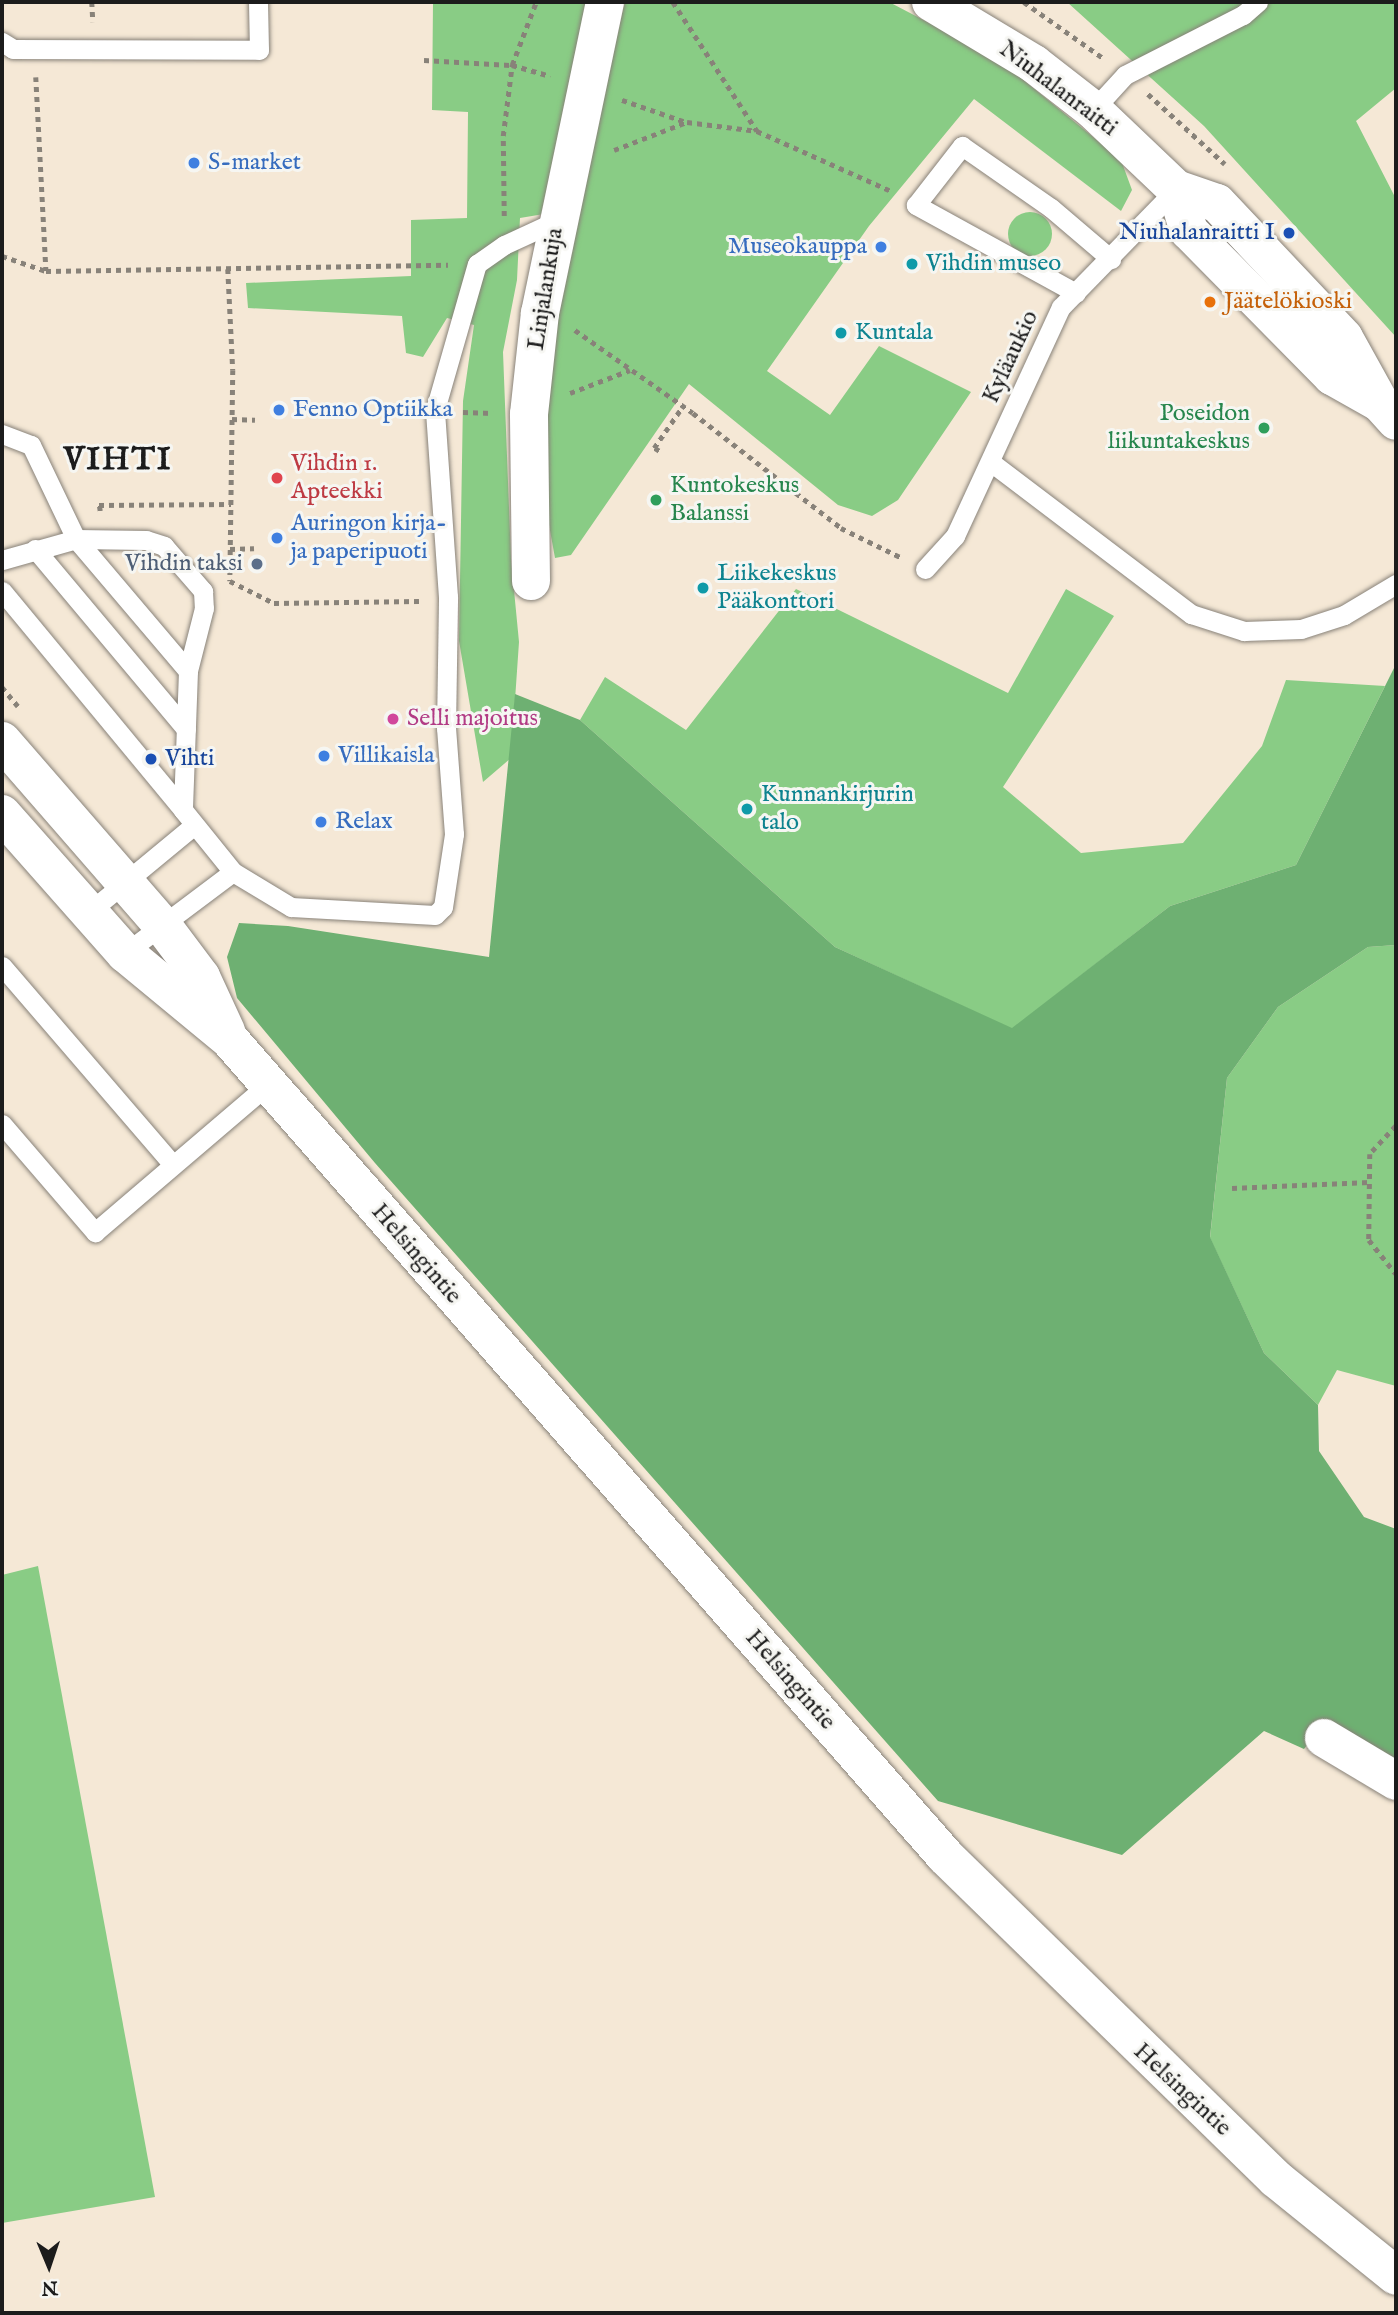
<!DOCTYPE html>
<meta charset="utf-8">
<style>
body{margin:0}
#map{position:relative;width:1398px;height:2315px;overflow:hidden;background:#f5e8d6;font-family:"IM FELL English",serif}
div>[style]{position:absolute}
.green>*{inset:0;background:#89cc85}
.round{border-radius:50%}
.forest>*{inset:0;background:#6eb072}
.path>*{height:4.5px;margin-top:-2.25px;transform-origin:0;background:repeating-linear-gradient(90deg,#888279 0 5px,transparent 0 10px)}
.roads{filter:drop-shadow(0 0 2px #888279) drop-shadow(0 0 2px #888279)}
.lane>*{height:19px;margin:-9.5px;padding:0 9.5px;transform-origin:9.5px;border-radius:9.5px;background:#fff}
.street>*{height:38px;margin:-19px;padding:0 19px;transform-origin:19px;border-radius:19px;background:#fff}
.secondary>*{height:38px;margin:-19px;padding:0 19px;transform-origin:19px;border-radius:19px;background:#fff}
.dots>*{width:19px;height:19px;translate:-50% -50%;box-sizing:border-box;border:4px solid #f6f6f2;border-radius:50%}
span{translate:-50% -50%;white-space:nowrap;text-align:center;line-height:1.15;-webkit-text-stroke:6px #f6f6f2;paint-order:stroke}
.street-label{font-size:24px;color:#1c1c1c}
.shop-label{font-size:24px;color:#366cbe}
.left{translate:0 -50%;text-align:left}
.right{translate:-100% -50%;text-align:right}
.transit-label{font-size:24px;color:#164399}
.culture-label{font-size:24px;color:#0d838f}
.food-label{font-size:24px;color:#c56008}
.leisure-label{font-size:24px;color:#27864d}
.health-label{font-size:24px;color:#be3a42}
.service-label{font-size:24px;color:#4e5e75}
.hotel-label{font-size:24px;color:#b23c85}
.district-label{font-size:32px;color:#1c1c1c;font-weight:700;letter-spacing:2px}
.frame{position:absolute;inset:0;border:4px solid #1c1c1c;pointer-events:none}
.north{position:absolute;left:14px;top:2231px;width:70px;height:70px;-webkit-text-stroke:5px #f6f6f2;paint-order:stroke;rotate:178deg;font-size:19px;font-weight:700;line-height:28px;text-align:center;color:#1c1c1c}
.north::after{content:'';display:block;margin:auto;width:24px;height:32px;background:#1c1c1c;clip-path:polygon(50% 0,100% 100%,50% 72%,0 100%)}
</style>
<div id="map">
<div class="green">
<div style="clip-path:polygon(433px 2px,591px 2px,550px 213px,520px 218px,517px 280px,503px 352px,511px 559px,519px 642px,511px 758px,483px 782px,459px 641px,463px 401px,474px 325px,447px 318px,423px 357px,406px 353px,402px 316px,248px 308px,246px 283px,411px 276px,411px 220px,467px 218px,468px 112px,432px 110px)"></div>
<div style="clip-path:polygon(625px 2px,889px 2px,998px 59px,1121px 160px,1132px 190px,1121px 211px,974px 99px,869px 226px,767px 371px,830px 415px,879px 346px,971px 392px,898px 500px,872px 516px,838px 505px,689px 384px,571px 555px,555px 558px,538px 464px,557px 277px)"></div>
<div style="clip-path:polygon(1067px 2px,1396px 2px,1396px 88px,1356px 121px,1396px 199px,1396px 337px,1204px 126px)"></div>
<div class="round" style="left:1008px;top:212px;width:44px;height:44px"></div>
<div style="clip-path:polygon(796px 589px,1008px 693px,1066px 589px,1114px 616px,1003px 787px,1081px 853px,1183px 843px,1262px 746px,1286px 680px,1385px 686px,1296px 865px,1170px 906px,1012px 1029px,835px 947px,580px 720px,605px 677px,686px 730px)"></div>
<div style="clip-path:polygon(1396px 945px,1396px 1386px,1337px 1370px,1318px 1405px,1264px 1353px,1210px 1238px,1227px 1078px,1278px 1007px,1368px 947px)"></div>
<div style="clip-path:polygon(38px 1566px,155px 2197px,2px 2223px,2px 1575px)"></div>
</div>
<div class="forest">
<div style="clip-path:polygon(1396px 664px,1396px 945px,1368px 947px,1278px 1007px,1227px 1078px,1210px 1237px,1264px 1353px,1318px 1405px,1319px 1451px,1364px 1517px,1396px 1529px,1396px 1761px,1327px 1719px,1304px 1749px,1264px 1731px,1122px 1855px,938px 1801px,375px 1163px,237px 998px,227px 957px,239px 923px,288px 926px,489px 957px,515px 694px,580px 720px,835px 947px,1012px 1028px,1170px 906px,1296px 865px)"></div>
</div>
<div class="path">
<div style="left:92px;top:2px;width:20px;rotate:87deg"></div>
<div style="left:673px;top:2px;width:154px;rotate:56.9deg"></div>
<div style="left:1024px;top:2px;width:97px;rotate:35.3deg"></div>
<div style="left:424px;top:60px;width:88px;rotate:3.3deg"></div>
<div style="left:512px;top:65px;width:40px;rotate:16deg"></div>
<div style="left:36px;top:77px;width:194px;rotate:87deg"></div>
<div style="left:1148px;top:94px;width:104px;rotate:42.3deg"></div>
<div style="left:622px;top:100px;width:68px;rotate:19deg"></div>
<div style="left:614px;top:150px;width:78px;rotate:-21deg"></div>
<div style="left:687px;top:122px;width:71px;rotate:7.3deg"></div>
<div style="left:757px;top:131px;width:147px;rotate:24.1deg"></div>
<div style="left:504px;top:216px;width:80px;rotate:-90.7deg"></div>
<div style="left:503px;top:136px;width:72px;rotate:-82.8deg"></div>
<div style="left:512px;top:65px;width:67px;rotate:-69.1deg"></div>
<div style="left:2px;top:256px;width:46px;rotate:18.8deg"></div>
<div style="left:46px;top:271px;width:402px;rotate:-0.9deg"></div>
<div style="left:228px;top:269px;width:101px;rotate:87.2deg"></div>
<div style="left:233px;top:370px;width:211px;rotate:90.8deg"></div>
<div style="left:230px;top:581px;width:49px;rotate:26.6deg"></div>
<div style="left:274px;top:603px;width:145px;rotate:-0.8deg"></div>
<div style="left:575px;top:330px;width:144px;rotate:35.1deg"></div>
<div style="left:693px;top:413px;width:187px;rotate:37.8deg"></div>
<div style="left:841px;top:528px;width:66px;rotate:26.2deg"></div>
<div style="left:570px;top:393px;width:64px;rotate:-21deg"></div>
<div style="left:463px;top:412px;width:30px;rotate:2deg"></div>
<div style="left:232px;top:419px;width:23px;rotate:2deg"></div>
<div style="left:659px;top:451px;width:6px;rotate:-149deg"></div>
<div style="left:654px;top:448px;width:51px;rotate:-55.4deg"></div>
<div style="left:100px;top:511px;width:6px;rotate:-99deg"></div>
<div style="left:99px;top:505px;width:132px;rotate:-0.4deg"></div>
<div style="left:230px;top:549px;width:24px;rotate:-2deg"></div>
<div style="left:2px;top:687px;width:25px;rotate:50deg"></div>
<div style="left:1396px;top:1126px;width:38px;rotate:133deg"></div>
<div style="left:1370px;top:1154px;width:86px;rotate:90.7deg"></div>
<div style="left:1369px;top:1240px;width:43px;rotate:51.5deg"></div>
<div style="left:1232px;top:1188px;width:138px;rotate:-2.5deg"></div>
</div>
<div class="roads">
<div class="lane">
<div style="left:2px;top:42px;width:13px;rotate:32deg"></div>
<div style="left:13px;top:49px;width:246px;rotate:0.2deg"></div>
<div style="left:259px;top:50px;width:48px;rotate:-91.2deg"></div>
<div style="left:1093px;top:110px;width:47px;rotate:-47.6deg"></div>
<div style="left:1125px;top:75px;width:132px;rotate:-27deg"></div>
<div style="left:1243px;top:15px;width:20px;rotate:-41deg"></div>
<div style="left:1076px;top:293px;width:183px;rotate:-151.2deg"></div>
<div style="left:916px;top:205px;width:75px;rotate:-52.1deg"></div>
<div style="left:962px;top:146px;width:108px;rotate:34.9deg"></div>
<div style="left:1051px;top:208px;width:79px;rotate:40.4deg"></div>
<div style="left:2px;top:434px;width:31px;rotate:21deg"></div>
<div style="left:31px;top:445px;width:104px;rotate:64.4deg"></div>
<div style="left:76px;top:539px;width:70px;rotate:0.8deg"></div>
<div style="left:146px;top:540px;width:19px;rotate:18deg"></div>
<div style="left:164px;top:546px;width:60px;rotate:49.1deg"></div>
<div style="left:203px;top:591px;width:17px;rotate:87deg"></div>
<div style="left:204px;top:608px;width:65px;rotate:104.3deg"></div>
<div style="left:992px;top:463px;width:250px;rotate:37.2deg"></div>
<div style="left:1191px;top:614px;width:56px;rotate:17.8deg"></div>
<div style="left:1244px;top:631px;width:57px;rotate:-2deg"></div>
<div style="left:1301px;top:629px;width:45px;rotate:-18deg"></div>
<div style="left:1344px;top:615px;width:61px;rotate:-30.8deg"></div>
<div style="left:35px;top:549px;width:235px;rotate:50deg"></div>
<div style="left:2px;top:560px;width:77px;rotate:-15.8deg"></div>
<div style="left:76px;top:539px;width:173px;rotate:49.7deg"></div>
<div style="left:188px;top:671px;width:139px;rotate:92.1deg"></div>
<div style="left:183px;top:810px;width:80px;rotate:51.1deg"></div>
<div style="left:233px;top:872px;width:68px;rotate:31.1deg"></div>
<div style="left:291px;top:907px;width:144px;rotate:3.2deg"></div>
<div style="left:435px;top:915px;width:11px;rotate:-45deg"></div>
<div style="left:443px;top:907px;width:74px;rotate:-81.4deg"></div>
<div style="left:454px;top:834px;width:106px;rotate:-94.3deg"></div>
<div style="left:446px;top:728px;width:131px;rotate:-89.1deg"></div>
<div style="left:448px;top:597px;width:187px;rotate:-94deg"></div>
<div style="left:435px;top:410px;width:152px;rotate:-74deg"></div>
<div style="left:477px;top:264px;width:33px;rotate:-35deg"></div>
<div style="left:504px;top:245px;width:57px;rotate:-24.8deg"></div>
<div style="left:925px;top:569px;width:45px;rotate:-47.7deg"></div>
<div style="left:955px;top:536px;width:252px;rotate:-65.2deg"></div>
<div style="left:1061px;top:307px;width:165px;rotate:-45.7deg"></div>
<div style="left:2px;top:591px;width:284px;rotate:50.4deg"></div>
<div style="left:89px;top:912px;width:136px;rotate:-39.6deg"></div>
<div style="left:125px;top:953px;width:135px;rotate:-36.9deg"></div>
<div style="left:2px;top:966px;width:262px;rotate:49.3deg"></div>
<div style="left:2px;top:1124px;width:143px;rotate:49.3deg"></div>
<div style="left:95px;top:1232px;width:228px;rotate:-40.5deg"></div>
</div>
<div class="street">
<div style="left:531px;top:581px;width:167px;rotate:-90.7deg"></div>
<div style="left:529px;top:414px;width:102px;rotate:-83.8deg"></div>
<div style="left:540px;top:313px;width:318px;rotate:-78.2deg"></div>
<div style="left:1324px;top:1738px;width:84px;rotate:30.8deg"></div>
</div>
<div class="secondary">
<div style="left:931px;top:2px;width:120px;rotate:31deg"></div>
<div style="left:1034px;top:64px;width:75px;rotate:37.9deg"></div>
<div style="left:1093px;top:110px;width:115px;rotate:43.6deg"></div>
<div style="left:1176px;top:189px;width:43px;rotate:18.9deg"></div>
<div style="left:1217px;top:203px;width:185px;rotate:46.7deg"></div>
<div style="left:1344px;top:338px;width:74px;rotate:61deg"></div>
<div style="left:1380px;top:403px;width:24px;rotate:48deg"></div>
<div style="left:1176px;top:189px;width:44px;rotate:72.8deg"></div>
<div style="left:1189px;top:231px;width:204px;rotate:45.4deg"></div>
<div style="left:1332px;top:376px;width:55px;rotate:29.4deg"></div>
<div style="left:2px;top:741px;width:244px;rotate:49deg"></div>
<div style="left:162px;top:925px;width:65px;rotate:53.1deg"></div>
<div style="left:201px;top:977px;width:60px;rotate:65.2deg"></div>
<div style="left:2px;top:814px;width:186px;rotate:48.5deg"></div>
<div style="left:125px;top:953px;width:136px;rotate:39.6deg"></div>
<div style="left:230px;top:1040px;width:1085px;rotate:48.77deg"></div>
<div style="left:945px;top:1856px;width:462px;rotate:44.3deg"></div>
<div style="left:1276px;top:2179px;width:154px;rotate:38.9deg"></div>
</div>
</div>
<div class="dots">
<div style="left:194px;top:163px;background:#3f7fe0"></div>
<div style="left:1289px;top:233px;background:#1a4fb4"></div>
<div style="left:881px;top:247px;background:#3f7fe0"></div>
<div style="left:912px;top:264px;background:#0f9aa8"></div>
<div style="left:1210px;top:302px;background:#e8710a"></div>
<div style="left:841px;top:333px;background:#0f9aa8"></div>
<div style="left:279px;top:410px;background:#3f7fe0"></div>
<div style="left:1264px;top:428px;background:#2e9e5b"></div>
<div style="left:277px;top:478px;background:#e0444e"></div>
<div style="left:656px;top:500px;background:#2e9e5b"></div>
<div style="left:277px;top:538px;background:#3f7fe0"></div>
<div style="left:257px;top:564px;background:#5c6f8a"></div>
<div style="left:703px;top:588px;background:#0f9aa8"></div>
<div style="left:393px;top:719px;background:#d1479c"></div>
<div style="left:324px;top:756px;background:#3f7fe0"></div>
<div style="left:151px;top:759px;background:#1a4fb4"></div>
<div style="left:747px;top:809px;background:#0f9aa8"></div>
<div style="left:321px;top:822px;background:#3f7fe0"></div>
</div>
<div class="street-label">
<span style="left:1058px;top:89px;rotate:37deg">Niuhalanraitti</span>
<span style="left:546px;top:289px;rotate:-81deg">Linjalankuja</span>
<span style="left:1011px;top:357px;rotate:-65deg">Kyläaukio</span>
<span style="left:416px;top:1254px;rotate:49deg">Helsingintie</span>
<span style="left:790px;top:1680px;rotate:49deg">Helsingintie</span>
<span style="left:1182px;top:2090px;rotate:43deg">Helsingintie</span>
</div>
<div class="shop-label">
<span class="left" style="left:208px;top:163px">S-market</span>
<span class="right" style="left:867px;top:247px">Museokauppa</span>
<span class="left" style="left:293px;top:410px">Fenno Optiikka</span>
<span class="left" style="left:291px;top:538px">Auringon kirja-<br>ja paperipuoti</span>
<span class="left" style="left:338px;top:756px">Villikaisla</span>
<span class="left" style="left:335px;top:822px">Relax</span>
</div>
<div class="transit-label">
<span class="right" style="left:1275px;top:233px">Niuhalanraitti I</span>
<span class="left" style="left:165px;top:759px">Vihti</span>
</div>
<div class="culture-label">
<span class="left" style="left:926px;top:264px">Vihdin museo</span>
<span class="left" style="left:855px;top:333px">Kuntala</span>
<span class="left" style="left:717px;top:588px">Liikekeskus<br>Pääkonttori</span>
<span class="left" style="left:761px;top:809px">Kunnankirjurin<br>talo</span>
</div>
<div class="food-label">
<span class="left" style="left:1224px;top:302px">Jäätelökioski</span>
</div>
<div class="leisure-label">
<span class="right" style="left:1250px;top:428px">Poseidon<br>liikuntakeskus</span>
<span class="left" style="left:670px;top:500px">Kuntokeskus<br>Balanssi</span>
</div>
<div class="health-label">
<span class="left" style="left:291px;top:478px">Vihdin 1.<br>Apteekki</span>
</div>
<div class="service-label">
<span class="right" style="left:243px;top:564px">Vihdin taksi</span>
</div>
<div class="hotel-label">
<span class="left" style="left:407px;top:719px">Selli majoitus</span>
</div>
<div class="district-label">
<span style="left:118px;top:461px">VIHTI</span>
</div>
<div class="frame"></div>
<div class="north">N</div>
</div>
